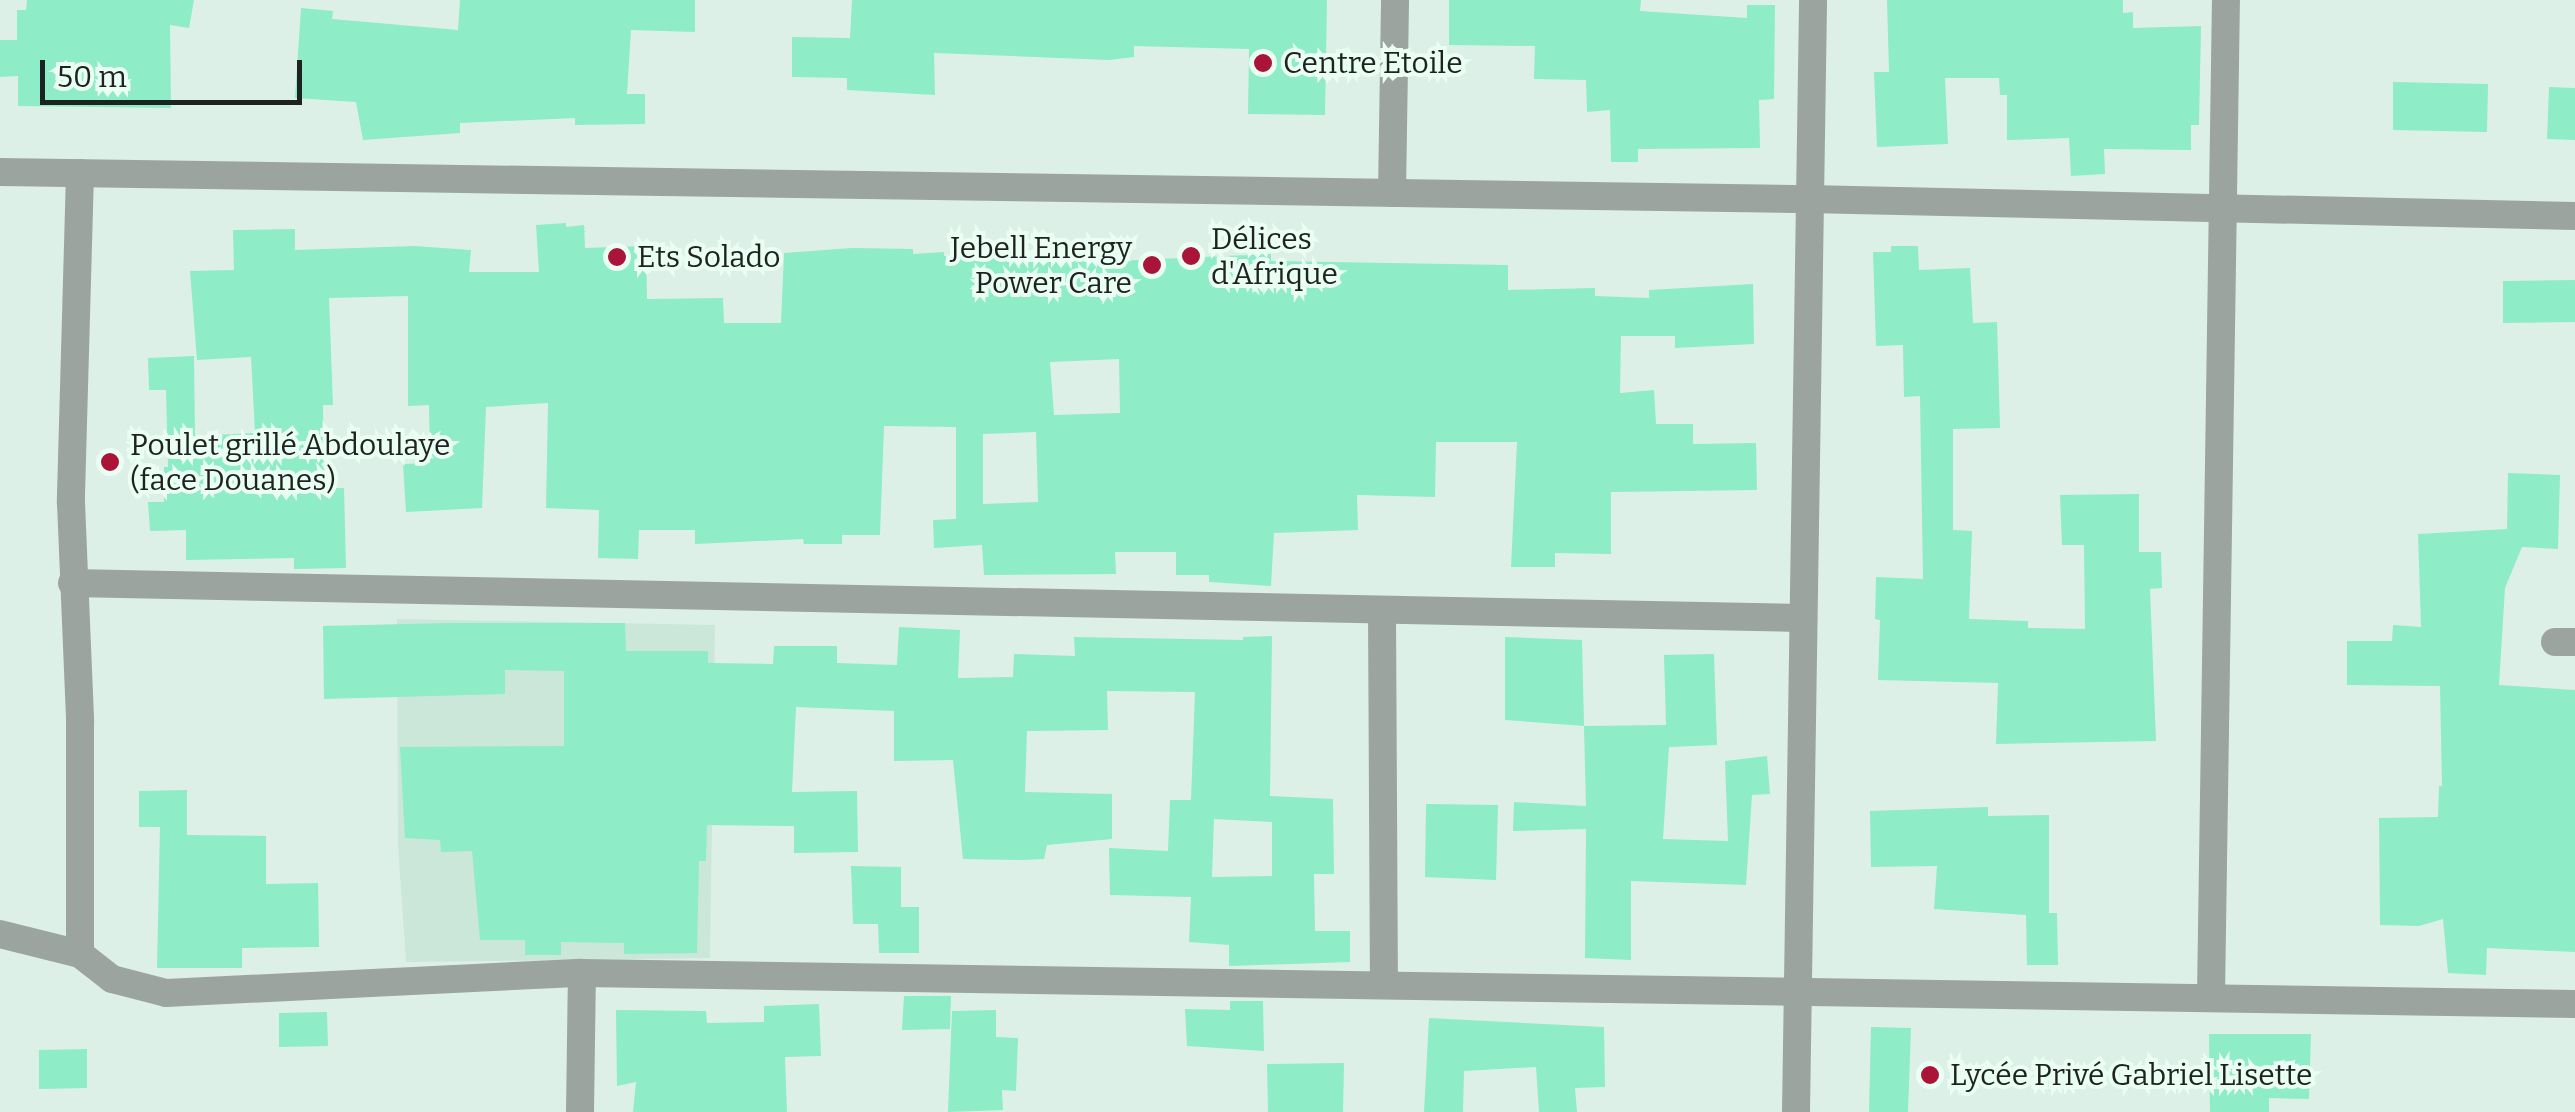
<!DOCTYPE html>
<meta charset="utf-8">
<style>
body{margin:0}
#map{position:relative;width:2575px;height:1112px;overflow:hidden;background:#ddf0e7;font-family:Bitter,serif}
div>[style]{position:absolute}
.built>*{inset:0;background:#cbe7da}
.building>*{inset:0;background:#8eecc6}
.minor>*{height:28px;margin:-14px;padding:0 14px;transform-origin:14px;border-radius:14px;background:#9ca4a0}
.tertiary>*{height:28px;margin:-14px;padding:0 14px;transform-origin:14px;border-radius:14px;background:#9ca4a0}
.dots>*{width:28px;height:28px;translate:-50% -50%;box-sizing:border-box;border:5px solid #eafef4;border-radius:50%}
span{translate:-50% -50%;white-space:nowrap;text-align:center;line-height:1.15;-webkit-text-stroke:8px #eafef4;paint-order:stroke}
.poi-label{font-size:30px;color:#1c2320}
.left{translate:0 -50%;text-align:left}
.right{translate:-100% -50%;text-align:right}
.scale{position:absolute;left:40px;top:60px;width:262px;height:45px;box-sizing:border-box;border:5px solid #1c2320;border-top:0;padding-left:12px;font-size:30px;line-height:35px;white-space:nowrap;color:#1c2320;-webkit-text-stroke:8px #eafef4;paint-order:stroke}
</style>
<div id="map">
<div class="built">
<div style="clip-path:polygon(397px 619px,715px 625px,710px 958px,406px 962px,398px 846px)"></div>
</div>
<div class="building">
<div style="clip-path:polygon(27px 0,194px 0,189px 28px,170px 25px,171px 108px,18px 106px,18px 76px,0 77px,0 40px,17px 40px,17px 10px,26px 10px)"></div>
<div style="clip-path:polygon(460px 0,695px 0,695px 32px,631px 30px,627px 94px,645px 94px,645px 124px,575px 125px,575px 118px,460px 123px,460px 133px,363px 140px,356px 102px,295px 98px,301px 8px,333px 11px,332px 19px,458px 30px)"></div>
<div style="clip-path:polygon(852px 0,1327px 0,1325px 115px,1248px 114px,1249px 49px,1134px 46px,1134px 57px,1109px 60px,934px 53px,935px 95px,847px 90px,847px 78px,792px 77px,792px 37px,850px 38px)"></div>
<div style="clip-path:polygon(1449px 0,1641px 0,1640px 11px,1747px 18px,1747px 5px,1775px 5px,1774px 99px,1759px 100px,1760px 148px,1638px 149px,1638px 162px,1611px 162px,1610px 110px,1587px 112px,1586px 80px,1534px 79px,1535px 46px,1449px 45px)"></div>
<div style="clip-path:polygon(1887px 0,2123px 0,2123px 13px,2133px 12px,2133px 28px,2201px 26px,2199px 125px,2191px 125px,2191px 150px,2104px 149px,2105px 174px,2071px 176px,2069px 138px,2007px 140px,2007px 95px,2000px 95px,1999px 78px,1945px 78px,1948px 144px,1877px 147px,1874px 72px,1889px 72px)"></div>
<div style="clip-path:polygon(2393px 82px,2488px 84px,2487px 132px,2393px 130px)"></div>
<div style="clip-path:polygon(2549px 87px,2575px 88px,2575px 140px,2547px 139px)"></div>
<div style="clip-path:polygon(evenodd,566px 223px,566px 227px,584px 225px,585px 248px,646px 246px,647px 299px,723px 298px,724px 323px,781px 323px,784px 253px,852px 248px,913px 249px,913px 254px,944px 252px,944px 256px,1113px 253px,1113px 261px,1271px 254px,1271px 261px,1508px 265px,1508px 290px,1595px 288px,1595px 296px,1649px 298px,1649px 290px,1753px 284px,1754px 344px,1675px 348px,1675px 336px,1621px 336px,1620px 393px,1654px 390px,1656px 424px,1693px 424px,1693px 444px,1756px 443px,1757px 490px,1611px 492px,1611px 554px,1555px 553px,1555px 567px,1511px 567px,1517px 442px,1436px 442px,1435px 497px,1357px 495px,1358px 530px,1274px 533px,1271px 586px,1209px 582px,1209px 575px,1176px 575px,1176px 552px,1115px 552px,1116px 574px,984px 575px,982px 545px,934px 548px,933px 520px,956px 519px,956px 427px,884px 426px,880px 535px,842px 535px,842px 544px,804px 544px,803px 539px,695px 544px,695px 530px,639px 530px,638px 559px,598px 558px,599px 510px,546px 508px,548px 403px,486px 407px,482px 508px,406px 512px,403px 464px,430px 463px,429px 405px,408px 406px,408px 296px,329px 298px,333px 405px,323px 405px,324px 488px,344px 488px,346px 568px,294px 569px,294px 558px,186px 560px,186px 530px,150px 531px,148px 502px,164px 502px,164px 467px,168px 467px,166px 390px,149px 390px,148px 358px,194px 356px,195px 436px,255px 433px,251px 357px,197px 360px,190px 271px,234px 270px,233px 230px,295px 229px,295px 250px,415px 246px,471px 250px,469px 272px,539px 272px,536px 225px,566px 223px,1119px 359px,1120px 413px,1054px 415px,1050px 362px,1119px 359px,566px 223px,1036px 432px,1038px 502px,983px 504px,983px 434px,1036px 432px)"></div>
<div style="clip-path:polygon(1891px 246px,1918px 246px,1919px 270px,1970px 268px,1973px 323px,1997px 322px,2000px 428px,1953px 429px,1953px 530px,1972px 531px,1969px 619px,2028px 621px,2028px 628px,2085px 629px,2084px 545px,2062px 545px,2060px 495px,2139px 494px,2139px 552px,2161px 552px,2162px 588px,2150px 589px,2156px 741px,1996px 744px,1998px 683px,1878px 680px,1880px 620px,1875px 619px,1876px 577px,1923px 579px,1920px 396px,1904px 397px,1903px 345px,1876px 346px,1873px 252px,1891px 252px)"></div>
<div style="clip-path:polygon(2575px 280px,2575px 322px,2503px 323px,2503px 281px)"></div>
<div style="clip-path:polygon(2508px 473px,2560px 475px,2558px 549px,2522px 547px,2505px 588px,2499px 685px,2575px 690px,2575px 952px,2487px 948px,2486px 975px,2448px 973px,2443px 919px,2419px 926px,2380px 925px,2379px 818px,2438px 817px,2439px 786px,2442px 786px,2440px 686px,2347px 685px,2347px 641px,2392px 641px,2393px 625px,2421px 627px,2418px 534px,2507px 529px)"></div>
<div style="clip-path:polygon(evenodd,447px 623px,625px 623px,626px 651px,708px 651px,708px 663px,773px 664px,774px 646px,837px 646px,837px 663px,897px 665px,899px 627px,960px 630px,958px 678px,1013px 677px,1014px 654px,1075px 656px,1074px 637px,1243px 640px,1243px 637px,1272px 636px,1270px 796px,1333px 799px,1334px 874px,1314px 874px,1315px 931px,1350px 931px,1350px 962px,1229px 966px,1229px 945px,1189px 942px,1191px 897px,1110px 895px,1109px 848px,1168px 851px,1170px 800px,1191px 800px,1195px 692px,1107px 691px,1108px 730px,1027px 731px,1025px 792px,1112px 794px,1112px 839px,1047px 845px,1044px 859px,1023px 860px,963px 859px,953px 760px,894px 761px,894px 711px,796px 707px,792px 792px,857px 791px,858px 852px,794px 853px,794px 826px,707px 825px,706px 861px,699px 861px,697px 953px,624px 954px,624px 943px,561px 942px,561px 955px,525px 955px,525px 940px,480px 940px,472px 851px,441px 852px,440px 840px,405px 838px,400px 747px,564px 746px,564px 671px,505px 670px,505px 694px,324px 699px,323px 626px,447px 623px,1214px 819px,1272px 822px,1272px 876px,1212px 877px,1214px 819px)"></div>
<div style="clip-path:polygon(1505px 637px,1582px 640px,1584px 726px,1505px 720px)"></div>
<div style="clip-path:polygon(1714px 654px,1717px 745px,1669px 747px,1663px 839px,1728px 841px,1725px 761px,1767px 756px,1770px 794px,1752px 795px,1746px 885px,1631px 881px,1631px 960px,1585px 958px,1586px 829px,1513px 831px,1514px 802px,1586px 806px,1584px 726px,1666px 725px,1664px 655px)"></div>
<div style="clip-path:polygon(187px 790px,187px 835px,266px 836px,266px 884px,318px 883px,319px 947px,242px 948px,242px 968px,157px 968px,160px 827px,139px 827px,139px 791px)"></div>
<div style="clip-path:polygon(1426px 804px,1498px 805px,1496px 880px,1425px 877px)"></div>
<div style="clip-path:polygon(1988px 807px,1988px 816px,2049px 815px,2049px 913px,2057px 913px,2058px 965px,2027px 965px,2026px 915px,1934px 909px,1937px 866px,1871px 867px,1870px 811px)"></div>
<div style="clip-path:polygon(851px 866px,901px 867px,901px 907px,919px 907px,919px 953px,879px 953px,878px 924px,853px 924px)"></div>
<div style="clip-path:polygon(904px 996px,951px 996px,950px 1029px,902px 1030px)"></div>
<div style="clip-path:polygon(1230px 1001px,1263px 1001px,1264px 1051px,1187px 1046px,1185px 1009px,1230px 1010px)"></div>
<div style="clip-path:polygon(819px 1004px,821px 1056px,785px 1057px,787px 1112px,633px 1112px,636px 1082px,617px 1086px,616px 1010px,706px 1011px,707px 1023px,764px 1022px,764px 1006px)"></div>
<div style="clip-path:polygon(996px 1010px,996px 1037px,1018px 1038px,1016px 1091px,1002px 1090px,1003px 1110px,948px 1112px,952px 1011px)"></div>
<div style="clip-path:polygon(327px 1012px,328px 1046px,279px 1047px,279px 1013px)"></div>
<div style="clip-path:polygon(1429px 1018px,1604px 1027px,1605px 1087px,1575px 1088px,1577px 1112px,1539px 1112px,1536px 1067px,1464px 1071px,1463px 1112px,1424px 1112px)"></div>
<div style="clip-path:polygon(1871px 1027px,1911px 1028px,1908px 1112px,1869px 1112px)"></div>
<div style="clip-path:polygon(2209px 1034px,2311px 1034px,2309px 1099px,2269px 1098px,2269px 1112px,2210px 1112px)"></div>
<div style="clip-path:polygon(87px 1049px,87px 1088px,39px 1089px,39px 1050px)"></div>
<div style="clip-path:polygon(1344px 1063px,1343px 1112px,1268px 1112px,1267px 1064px)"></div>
</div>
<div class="minor">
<div style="left:80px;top:173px;width:330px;rotate:91.6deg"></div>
<div style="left:71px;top:503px;width:219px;rotate:87.6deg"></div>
<div style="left:80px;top:722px;width:232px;rotate:90deg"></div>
<div style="left:1392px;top:193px;width:193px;rotate:-89.1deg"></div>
<div style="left:72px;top:583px;width:1729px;rotate:1.16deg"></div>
<div style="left:1382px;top:611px;width:371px;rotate:89.7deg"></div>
<div style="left:2555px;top:642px;width:20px"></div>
<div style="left:0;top:934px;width:82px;rotate:14deg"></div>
<div style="left:80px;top:954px;width:41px;rotate:38deg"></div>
<div style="left:112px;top:979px;width:56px;rotate:14.5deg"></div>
<div style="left:166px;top:993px;width:416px;rotate:-2.8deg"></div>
<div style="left:582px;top:973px;width:1993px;rotate:0.89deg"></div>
<div style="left:2211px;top:996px;width:996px;rotate:-89.14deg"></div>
<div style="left:580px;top:1112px;width:139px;rotate:-89.2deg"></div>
<div style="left:1796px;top:1112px;width:1112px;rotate:-89.12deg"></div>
</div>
<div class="tertiary">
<div style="left:0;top:172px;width:1808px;rotate:0.86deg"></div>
<div style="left:1808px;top:199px;width:767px;rotate:1.27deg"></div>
</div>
<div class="dots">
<div style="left:1263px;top:63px;background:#aa1439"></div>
<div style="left:1191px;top:256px;background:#aa1439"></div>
<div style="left:617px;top:257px;background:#aa1439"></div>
<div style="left:1152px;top:265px;background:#aa1439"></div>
<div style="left:110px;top:462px;background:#aa1439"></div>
<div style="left:1930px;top:1075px;background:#aa1439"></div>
</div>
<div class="poi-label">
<span class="left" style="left:1283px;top:63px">Centre Etoile</span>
<span class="left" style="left:1211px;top:256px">Délices<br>d'Afrique</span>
<span class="right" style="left:1132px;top:265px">Jebell Energy<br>Power Care</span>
<span class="left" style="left:637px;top:257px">Ets Solado</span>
<span class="left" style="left:130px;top:462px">Poulet grillé Abdoulaye<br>(face Douanes)</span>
<span class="left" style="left:1950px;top:1075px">Lycée Privé Gabriel Lisette</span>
</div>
<div class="scale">50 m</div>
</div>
